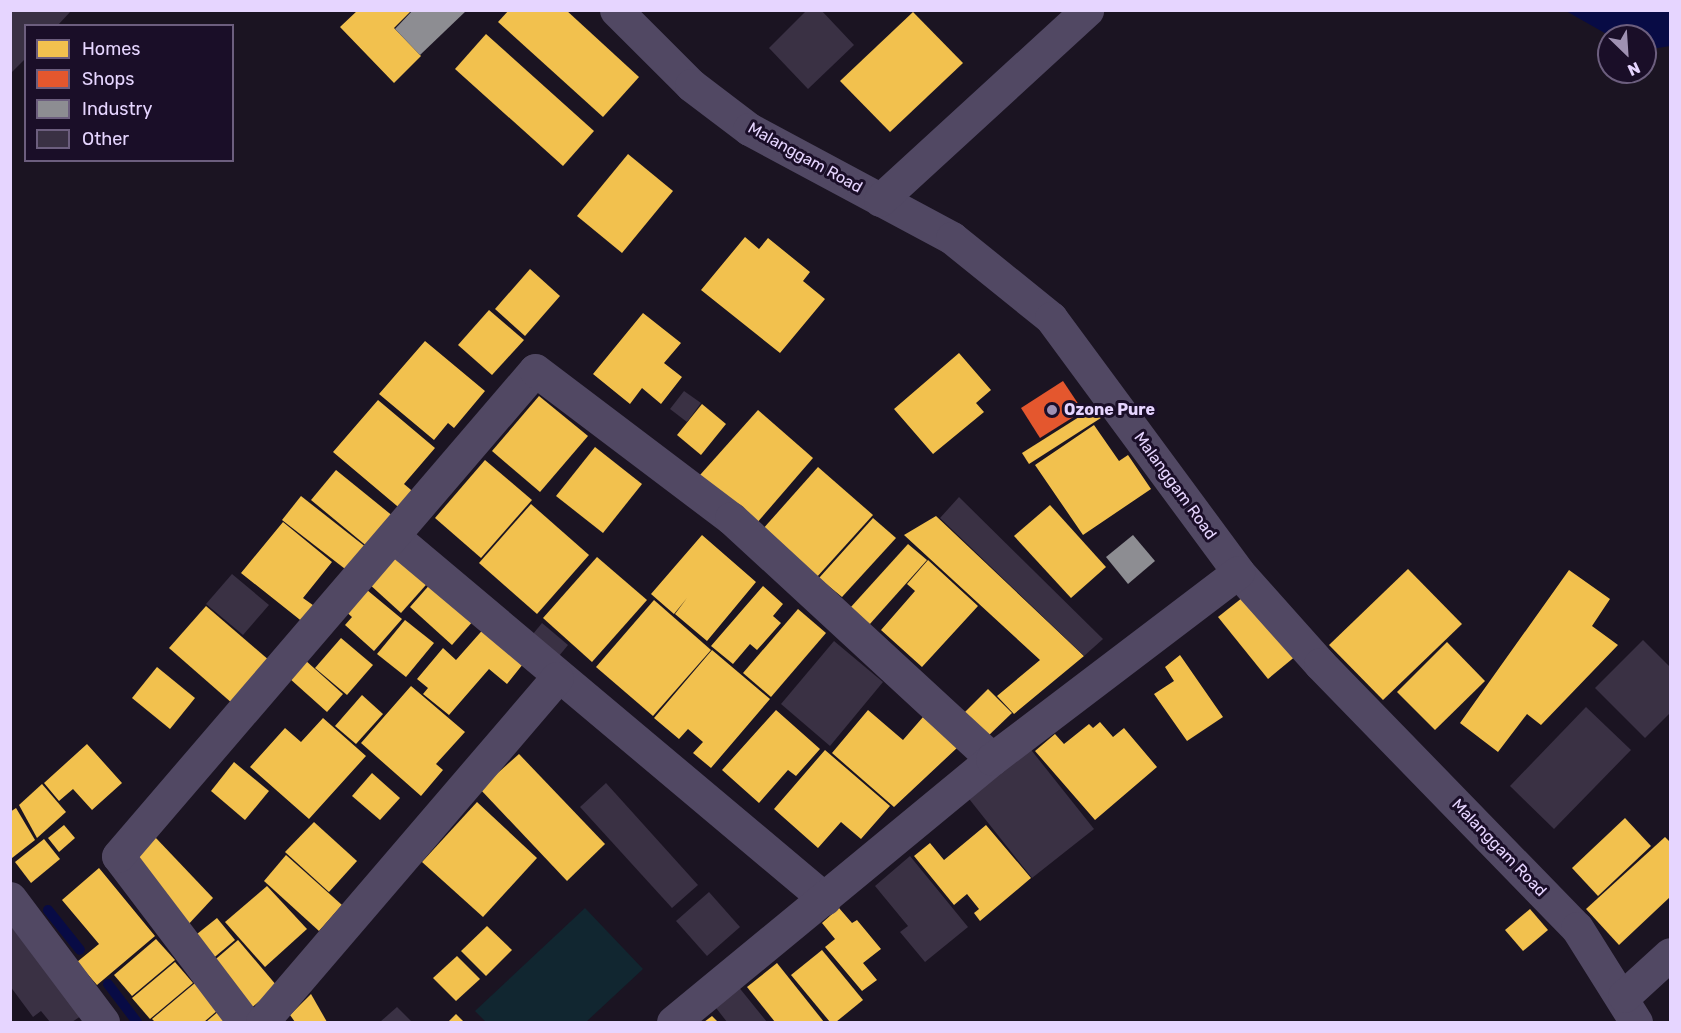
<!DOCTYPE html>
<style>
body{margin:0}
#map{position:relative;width:1681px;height:1033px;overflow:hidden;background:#1b1422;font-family:Rubik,sans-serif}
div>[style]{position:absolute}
.green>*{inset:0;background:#112630}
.water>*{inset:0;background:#080b45}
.homes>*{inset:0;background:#f2c14e}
.shops>*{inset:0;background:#e4572e}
.industry>*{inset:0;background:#8d8d92}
.stream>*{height:10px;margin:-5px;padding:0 5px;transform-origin:5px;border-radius:5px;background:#080b45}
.building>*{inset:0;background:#3a3144}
.minor>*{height:33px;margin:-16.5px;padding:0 16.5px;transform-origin:16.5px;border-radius:16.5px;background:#514863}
.dots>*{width:16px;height:16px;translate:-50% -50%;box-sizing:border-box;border:3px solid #1a0e28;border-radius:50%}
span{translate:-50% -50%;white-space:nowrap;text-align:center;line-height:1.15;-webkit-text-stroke:6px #1a0e28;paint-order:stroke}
.street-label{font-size:16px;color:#e6d5ff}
.poi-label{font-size:16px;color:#e6d5ff;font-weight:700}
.left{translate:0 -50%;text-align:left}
.frame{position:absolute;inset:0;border:12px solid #e6d5ff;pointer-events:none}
.legend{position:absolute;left:24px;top:24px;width:210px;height:138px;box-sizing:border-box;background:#1a0e28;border:2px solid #6c5e7e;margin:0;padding:8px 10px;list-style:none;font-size:18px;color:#e6d5ff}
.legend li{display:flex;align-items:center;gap:12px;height:30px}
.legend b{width:30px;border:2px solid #6c5e7e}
.north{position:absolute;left:1597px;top:24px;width:60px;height:60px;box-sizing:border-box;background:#1a0e28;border:2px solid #6c5e7e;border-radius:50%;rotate:155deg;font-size:16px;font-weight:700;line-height:24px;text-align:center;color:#e6d5ff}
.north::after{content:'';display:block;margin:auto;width:21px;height:27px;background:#9f91b2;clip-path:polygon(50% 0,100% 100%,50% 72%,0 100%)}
</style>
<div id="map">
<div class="green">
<div style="clip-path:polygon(585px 908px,643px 969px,586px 1022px,486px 1022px,475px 1011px)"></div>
</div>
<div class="water">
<div style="clip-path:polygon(1566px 11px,1670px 11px,1670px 46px,1645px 50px,1645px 36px,1610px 36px)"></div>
</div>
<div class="homes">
<div style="clip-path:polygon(358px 10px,412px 10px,394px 28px,421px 56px,394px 83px,340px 27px)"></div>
<div style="clip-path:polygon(509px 10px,566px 10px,639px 77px,603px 117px,498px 22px)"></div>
<div style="clip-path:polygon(913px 12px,963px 63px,890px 132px,840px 81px)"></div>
<div style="clip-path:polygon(486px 34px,594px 131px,563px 166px,455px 69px)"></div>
<div style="clip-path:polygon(628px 154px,673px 191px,622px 253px,577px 216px)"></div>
<div style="clip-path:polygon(745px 237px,759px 249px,768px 238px,810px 272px,803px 281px,825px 299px,780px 353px,701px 290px)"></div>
<div style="clip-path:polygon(530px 269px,560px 296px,525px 336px,495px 309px)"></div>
<div style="clip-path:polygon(489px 310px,524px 340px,492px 375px,458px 345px)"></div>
<div style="clip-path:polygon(643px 313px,681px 343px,664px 363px,682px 377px,661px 404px,642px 388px,630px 404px,593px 374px)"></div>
<div style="clip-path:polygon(425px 341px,485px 391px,454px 428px,448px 423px,434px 440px,379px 394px)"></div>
<div style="clip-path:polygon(959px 353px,991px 390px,976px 403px,984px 412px,933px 454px,894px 409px)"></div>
<div style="clip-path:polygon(539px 396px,588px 436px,540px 492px,492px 451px)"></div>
<div style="clip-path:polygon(378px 400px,435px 448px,404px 484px,417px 495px,403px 511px,333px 452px)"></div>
<div style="clip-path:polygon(702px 404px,726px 424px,701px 455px,677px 435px)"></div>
<div style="clip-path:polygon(1098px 405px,1104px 416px,1029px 464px,1022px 453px)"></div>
<div style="clip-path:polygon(758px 410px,813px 458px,756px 524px,700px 475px)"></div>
<div style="clip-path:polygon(1094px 425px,1119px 461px,1128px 455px,1151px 489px,1083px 535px,1035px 465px)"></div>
<div style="clip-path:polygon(595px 447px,642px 484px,603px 533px,556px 496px)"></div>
<div style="clip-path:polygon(485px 460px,532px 500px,481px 558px,435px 518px)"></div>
<div style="clip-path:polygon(818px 467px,873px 515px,816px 578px,762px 530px)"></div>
<div style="clip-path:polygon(336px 470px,394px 517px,369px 548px,311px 500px)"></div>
<div style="clip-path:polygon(301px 496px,367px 548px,349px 572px,282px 520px)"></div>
<div style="clip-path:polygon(531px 504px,589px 555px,537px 614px,479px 563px)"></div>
<div style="clip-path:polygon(1050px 505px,1106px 567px,1071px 598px,1014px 536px)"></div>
<div style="clip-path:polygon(936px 516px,1084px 656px,1014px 714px,997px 696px,1040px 660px,904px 535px)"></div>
<div style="clip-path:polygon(873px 518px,896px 538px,842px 597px,819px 578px)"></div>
<div style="clip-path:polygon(283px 522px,332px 562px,303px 598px,317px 608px,304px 623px,241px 573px)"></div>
<div style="clip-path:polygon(702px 535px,756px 582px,707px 641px,675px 614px,687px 598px,674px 614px,651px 594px)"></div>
<div style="clip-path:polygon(908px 544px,927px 560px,869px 625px,850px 608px)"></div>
<div style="clip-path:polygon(399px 548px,433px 577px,401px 613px,368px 583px)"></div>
<div style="clip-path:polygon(597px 557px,647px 600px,592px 662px,543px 618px)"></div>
<div style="clip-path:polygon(928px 560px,978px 606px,922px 667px,881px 630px,915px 591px,907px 584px)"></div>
<div style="clip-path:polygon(1408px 569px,1462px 624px,1383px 700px,1329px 645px)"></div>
<div style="clip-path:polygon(1569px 570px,1610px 599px,1592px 626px,1618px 645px,1541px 725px,1527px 714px,1498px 752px,1460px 723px)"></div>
<div style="clip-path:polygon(432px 582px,474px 620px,452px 645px,410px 607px)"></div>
<div style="clip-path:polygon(361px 585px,402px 619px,374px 651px,345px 625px,352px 617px,342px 608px)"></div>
<div style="clip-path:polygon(763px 586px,783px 604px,773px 616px,781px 623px,757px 650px,750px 644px,733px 664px,711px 646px)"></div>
<div style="clip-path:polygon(1247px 594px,1297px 655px,1268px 679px,1218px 617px)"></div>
<div style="clip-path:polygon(654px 600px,711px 650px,653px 716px,596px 667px)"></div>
<div style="clip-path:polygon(206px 606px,270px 661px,233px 704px,169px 648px)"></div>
<div style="clip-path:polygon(798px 609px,826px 633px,771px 697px,743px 673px)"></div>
<div style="clip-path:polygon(405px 620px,434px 643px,406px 677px,377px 654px)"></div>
<div style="clip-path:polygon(487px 625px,527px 659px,507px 684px,489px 669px,449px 715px,423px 694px,428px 688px,417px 679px,443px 648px,456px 660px)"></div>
<div style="clip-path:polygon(341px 638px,373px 665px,347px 695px,315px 668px)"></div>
<div style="clip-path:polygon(1447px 642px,1485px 681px,1435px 730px,1397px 692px)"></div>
<div style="clip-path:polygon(712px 650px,770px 699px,711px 768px,693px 753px,703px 742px,688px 729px,679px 739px,654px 718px)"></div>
<div style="clip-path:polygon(1180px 655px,1223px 717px,1187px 741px,1154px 694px,1174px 681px,1165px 667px)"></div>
<div style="clip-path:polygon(305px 660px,343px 694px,327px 712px,289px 678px)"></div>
<div style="clip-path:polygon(157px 667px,195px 698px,170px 729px,132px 698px)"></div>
<div style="clip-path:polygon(411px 686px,465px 732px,436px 764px,443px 770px,421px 796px,361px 743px)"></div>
<div style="clip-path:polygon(988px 689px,1012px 713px,987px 737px,964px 713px)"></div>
<div style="clip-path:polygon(362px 695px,383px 714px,356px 744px,335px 726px)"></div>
<div style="clip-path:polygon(776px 710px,820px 749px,796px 776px,788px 770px,759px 803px,722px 770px)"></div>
<div style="clip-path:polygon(868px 710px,903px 740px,923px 717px,958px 747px,894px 807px,832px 753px)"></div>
<div style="clip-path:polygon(323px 718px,366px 756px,309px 819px,250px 767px,285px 728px,301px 742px)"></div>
<div style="clip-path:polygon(1100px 722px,1113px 737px,1124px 728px,1157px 767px,1095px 820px,1035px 751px,1055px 734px,1064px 744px,1089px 724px,1093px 728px)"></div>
<div style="clip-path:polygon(87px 744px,122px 783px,92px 810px,73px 789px,59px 801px,44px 783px)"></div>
<div style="clip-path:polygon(825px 750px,890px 806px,861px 839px,841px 822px,818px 848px,774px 809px)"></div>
<div style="clip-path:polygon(519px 754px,605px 844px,567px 881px,480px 789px)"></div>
<div style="clip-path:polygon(234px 762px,269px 791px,245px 820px,211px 791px)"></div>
<div style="clip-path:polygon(372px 773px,400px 798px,380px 820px,352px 796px)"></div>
<div style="clip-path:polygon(42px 784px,66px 812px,37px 838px,19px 805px)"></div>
<div style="clip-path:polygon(477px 802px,537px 858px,483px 917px,422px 862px)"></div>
<div style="clip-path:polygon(16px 808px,35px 840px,12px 858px,10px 812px)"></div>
<div style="clip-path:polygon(1625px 818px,1651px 846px,1598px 896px,1572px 868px)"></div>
<div style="clip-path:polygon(314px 822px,357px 861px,329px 892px,285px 852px)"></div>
<div style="clip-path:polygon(64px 825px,75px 838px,59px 852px,48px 838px)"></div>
<div style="clip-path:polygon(986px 825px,1031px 878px,980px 921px,974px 913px,979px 909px,967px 894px,954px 905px,914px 856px,930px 843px,944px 860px)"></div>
<div style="clip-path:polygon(155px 837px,213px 898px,185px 928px,137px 869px,138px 853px)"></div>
<div style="clip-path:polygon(1665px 837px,1670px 842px,1670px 897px,1619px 945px,1586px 909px)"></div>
<div style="clip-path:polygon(44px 839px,60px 859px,31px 883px,15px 862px)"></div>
<div style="clip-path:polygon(286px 855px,342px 905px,319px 931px,264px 881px)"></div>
<div style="clip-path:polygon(99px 868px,155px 936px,97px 985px,77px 962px,99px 944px,62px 900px)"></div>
<div style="clip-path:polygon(267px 886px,307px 929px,265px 967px,225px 922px)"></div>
<div style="clip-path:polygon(839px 908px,852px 923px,857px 920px,881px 949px,863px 963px,877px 980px,862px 991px,825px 947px,835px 939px,822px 923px)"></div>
<div style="clip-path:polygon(1530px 909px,1548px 930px,1523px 951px,1505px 930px)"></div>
<div style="clip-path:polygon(217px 918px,235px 940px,210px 961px,192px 938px)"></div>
<div style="clip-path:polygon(487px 926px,512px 950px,486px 976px,461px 951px)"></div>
<div style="clip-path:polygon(156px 939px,175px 960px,132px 996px,114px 975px)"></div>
<div style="clip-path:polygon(238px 940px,277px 986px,249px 1010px,210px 964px)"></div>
<div style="clip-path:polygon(822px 950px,863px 1000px,836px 1022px,830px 1022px,791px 975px)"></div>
<div style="clip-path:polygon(457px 956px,480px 979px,456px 1001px,433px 978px)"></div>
<div style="clip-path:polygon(175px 962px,193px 983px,150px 1019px,132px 998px)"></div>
<div style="clip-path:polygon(777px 963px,824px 1022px,775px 1022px,747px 987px)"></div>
<div style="clip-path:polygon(195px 983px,218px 1010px,204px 1022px,155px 1022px,152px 1019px)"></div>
<div style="clip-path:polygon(311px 994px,327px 1022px,295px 1022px,290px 1015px)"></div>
<div style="clip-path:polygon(220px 1010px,230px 1022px,206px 1022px)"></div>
<div style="clip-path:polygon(456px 1014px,464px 1022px,448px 1022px)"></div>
<div style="clip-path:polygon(712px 1016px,718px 1022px,704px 1022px)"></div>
</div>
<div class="shops">
<div style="clip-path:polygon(1063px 381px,1083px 411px,1040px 438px,1021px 408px)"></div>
</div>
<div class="industry">
<div style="clip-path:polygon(413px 10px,467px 10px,420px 55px,395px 29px)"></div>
<div style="clip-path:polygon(1133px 535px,1155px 561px,1128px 584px,1106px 557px)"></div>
</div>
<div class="stream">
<div style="left:48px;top:910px;width:51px;rotate:51.3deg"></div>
<div style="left:108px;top:984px;width:48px;rotate:52.7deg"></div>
</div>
<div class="building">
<div style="clip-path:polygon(10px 10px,72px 10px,57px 26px,26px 26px,26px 58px,10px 74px)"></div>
<div style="clip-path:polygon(807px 10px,821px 10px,854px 45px,808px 89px,769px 48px)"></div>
<div style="clip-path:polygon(684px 391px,701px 403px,687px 422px,670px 409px)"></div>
<div style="clip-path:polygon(959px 497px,1103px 639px,1084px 656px,940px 518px)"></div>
<div style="clip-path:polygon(232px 574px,269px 605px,243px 635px,206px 604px)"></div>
<div style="clip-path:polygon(542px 623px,568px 645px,550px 667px,524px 645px)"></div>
<div style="clip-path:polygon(1643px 640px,1670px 667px,1670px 713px,1645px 738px,1595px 688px)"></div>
<div style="clip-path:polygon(834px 641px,883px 682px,830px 746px,781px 704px)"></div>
<div style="clip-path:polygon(1586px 707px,1631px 750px,1554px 829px,1510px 786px)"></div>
<div style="clip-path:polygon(1028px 746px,1094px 829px,1032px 878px,966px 795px)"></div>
<div style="clip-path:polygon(606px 783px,698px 885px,672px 908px,580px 807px)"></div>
<div style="clip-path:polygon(910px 856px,968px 927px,925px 962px,900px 932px,908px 926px,875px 886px)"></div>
<div style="clip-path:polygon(709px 892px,740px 927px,707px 956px,676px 921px)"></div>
<div style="clip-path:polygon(10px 925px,84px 1014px,72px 1022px,50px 1022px,41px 1011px,33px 1017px,10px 986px)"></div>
<div style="clip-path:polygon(737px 985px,767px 1022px,727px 1022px,713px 1004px)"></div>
<div style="clip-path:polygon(397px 1007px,412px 1022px,380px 1022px)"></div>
</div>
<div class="minor">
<div style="left:616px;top:10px;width:106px;rotate:45deg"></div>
<div style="left:691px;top:85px;width:73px;rotate:37.2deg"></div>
<div style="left:749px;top:129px;width:230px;rotate:28.2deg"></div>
<div style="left:952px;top:238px;width:127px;rotate:38.9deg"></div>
<div style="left:1051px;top:318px;width:315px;rotate:53.6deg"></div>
<div style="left:1238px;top:572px;width:123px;rotate:48.3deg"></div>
<div style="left:1320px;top:664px;width:368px;rotate:45.8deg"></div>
<div style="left:1577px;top:928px;width:111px;rotate:57.9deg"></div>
<div style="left:880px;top:200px;width:281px;rotate:-42.5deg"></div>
<div style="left:393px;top:536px;width:564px;rotate:40.04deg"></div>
<div style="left:10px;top:898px;width:155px;rotate:53.1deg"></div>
<div style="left:1624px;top:996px;width:62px;rotate:-42.4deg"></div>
<div style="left:244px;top:1022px;width:208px;rotate:-127.2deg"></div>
<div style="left:118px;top:856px;width:640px;rotate:-49.37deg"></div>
<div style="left:535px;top:370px;width:246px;rotate:37.1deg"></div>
<div style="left:731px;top:518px;width:355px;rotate:42.7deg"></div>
<div style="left:262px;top:1022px;width:453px;rotate:-49.4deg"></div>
<div style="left:673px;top:1022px;width:413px;rotate:-39.5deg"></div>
<div style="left:992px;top:759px;width:309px;rotate:-37.2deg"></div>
</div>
<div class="dots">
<div style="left:1052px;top:410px;background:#9f91b2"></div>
</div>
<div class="street-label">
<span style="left:805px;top:158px;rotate:29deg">Malanggam Road</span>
<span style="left:1175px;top:486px;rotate:54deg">Malanggam Road</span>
<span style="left:1499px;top:848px;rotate:46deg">Malanggam Road</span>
</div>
<div class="poi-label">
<span class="left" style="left:1064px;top:410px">Ozone Pure</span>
</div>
<div class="frame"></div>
<ul class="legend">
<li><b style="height:16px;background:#f2c14e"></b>Homes</li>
<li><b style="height:16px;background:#e4572e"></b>Shops</li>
<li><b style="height:16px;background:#8d8d92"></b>Industry</li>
<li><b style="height:16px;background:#3a3144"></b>Other</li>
</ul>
<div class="north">N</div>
</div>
